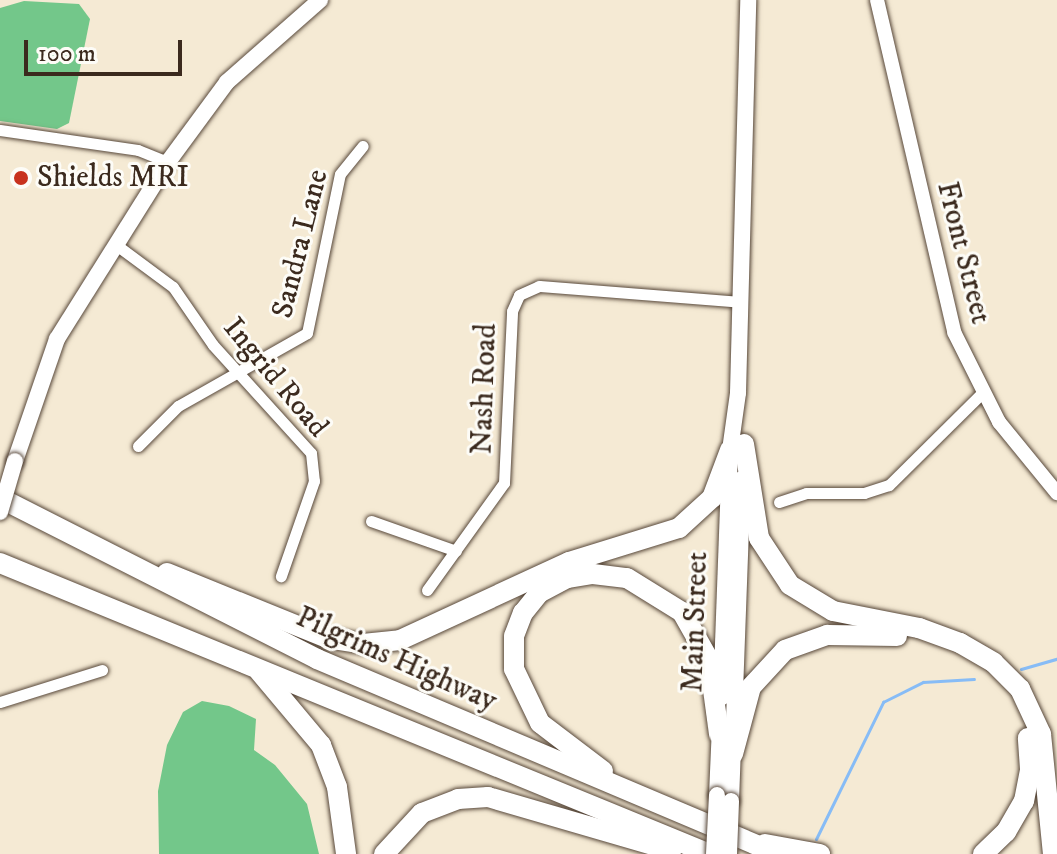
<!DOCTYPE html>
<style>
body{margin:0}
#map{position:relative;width:1057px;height:854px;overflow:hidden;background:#f5ead4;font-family:"IM FELL DW Pica",serif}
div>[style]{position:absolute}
.green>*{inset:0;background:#73c78a}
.stream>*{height:3px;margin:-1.5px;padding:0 1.5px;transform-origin:1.5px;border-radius:1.5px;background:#87bcf6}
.roads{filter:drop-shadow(0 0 2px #574739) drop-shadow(0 0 2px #574739)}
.minor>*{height:11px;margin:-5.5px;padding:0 5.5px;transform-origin:5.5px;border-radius:5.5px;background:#fff}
.tertiary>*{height:14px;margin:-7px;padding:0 7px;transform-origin:7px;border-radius:7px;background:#fff}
.secondary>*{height:16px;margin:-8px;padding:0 8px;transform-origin:8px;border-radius:8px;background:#fff}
.primary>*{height:16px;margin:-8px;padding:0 8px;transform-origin:8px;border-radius:8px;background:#fff}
.motorway>*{height:20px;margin:-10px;padding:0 10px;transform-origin:10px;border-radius:10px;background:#fff}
.bridges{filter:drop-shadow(0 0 2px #574739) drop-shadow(0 0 2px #574739)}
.secondary-bridge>*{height:16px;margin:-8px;padding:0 8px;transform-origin:8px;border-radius:8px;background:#fff}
.primary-bridge>*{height:16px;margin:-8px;padding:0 8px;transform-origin:8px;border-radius:8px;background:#fff}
.dots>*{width:22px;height:22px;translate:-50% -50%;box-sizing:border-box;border:4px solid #fdfcf7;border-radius:50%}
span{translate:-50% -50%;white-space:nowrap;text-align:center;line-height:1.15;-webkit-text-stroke:6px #fdfcf7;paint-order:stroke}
.poi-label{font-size:30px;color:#3b2a1e}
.left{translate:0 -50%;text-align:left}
.street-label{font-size:30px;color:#3b2a1e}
.scale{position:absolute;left:24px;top:40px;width:158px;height:36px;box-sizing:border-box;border:4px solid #3b2a1e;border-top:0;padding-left:10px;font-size:24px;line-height:28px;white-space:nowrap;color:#3b2a1e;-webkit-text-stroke:6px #fdfcf7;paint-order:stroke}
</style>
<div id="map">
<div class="green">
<div style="clip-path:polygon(24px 1px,79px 4px,90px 19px,69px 123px,57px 129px,0 121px,0 8px)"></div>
<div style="clip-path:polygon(202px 701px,229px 706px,256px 719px,254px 750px,275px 765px,307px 804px,319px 854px,159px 854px,158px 791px,167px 745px,183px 712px)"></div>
</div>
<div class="stream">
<div style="left:1021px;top:669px;width:37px;rotate:-16deg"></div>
<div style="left:816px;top:839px;width:153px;rotate:-63.9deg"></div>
<div style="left:883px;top:702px;width:45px;rotate:-26.6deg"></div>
<div style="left:923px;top:682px;width:51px;rotate:-3.4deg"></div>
</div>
<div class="roads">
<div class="minor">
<div style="left:0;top:130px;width:139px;rotate:8.2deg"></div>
<div style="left:138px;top:150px;width:32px;rotate:22deg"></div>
<div style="left:115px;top:244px;width:72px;rotate:36.6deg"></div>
<div style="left:173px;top:287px;width:70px;rotate:55.4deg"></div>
<div style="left:213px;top:345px;width:146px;rotate:47.8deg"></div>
<div style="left:311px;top:453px;width:28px;rotate:84deg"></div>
<div style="left:314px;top:481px;width:101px;rotate:109.2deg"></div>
<div style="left:138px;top:446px;width:57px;rotate:-45deg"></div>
<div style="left:178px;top:406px;width:148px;rotate:-29.5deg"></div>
<div style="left:307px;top:333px;width:162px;rotate:-78.3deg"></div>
<div style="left:340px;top:174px;width:36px;rotate:-51deg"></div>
<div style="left:779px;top:502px;width:28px;rotate:-18deg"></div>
<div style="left:806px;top:493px;width:58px"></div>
<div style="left:864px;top:493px;width:26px;rotate:-18deg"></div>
<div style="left:889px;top:485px;width:131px;rotate:-44.7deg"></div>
<div style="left:371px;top:521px;width:90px;rotate:19.4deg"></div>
<div style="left:427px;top:590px;width:132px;rotate:-54.3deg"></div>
<div style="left:504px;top:483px;width:172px;rotate:-87.3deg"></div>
<div style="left:512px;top:311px;width:17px;rotate:-66deg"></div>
<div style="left:519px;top:295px;width:22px;rotate:-24deg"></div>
<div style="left:539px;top:286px;width:203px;rotate:4.5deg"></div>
<div style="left:0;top:702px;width:107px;rotate:-17.4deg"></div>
</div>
<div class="tertiary">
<div style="left:877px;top:0;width:341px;rotate:76.9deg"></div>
<div style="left:954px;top:332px;width:101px;rotate:63.4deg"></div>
<div style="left:999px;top:422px;width:92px;rotate:50.8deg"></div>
</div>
<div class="secondary">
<div style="left:15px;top:461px;width:129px;rotate:-71deg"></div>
<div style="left:57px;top:339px;width:209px;rotate:-57.9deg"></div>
<div style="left:168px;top:162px;width:99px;rotate:-53.6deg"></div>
<div style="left:227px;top:82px;width:124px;rotate:-41.4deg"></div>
</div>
<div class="primary">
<div style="left:721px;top:698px;width:248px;rotate:-87.9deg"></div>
<div style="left:730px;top:450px;width:58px;rotate:-82deg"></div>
<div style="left:738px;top:393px;width:393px;rotate:-88.5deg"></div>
<div style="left:717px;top:795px;width:70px;rotate:-87.5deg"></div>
<div style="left:731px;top:801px;width:323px;rotate:-87.9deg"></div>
</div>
<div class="motorway">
<div style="left:744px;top:444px;width:95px;rotate:80.9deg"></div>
<div style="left:759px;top:538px;width:56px;rotate:56.6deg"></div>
<div style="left:790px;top:585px;width:50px;rotate:31.2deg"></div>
<div style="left:833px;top:611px;width:88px;rotate:11.2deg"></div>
<div style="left:919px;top:628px;width:44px;rotate:20.1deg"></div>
<div style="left:960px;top:643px;width:39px;rotate:30deg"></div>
<div style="left:994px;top:663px;width:37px;rotate:45deg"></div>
<div style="left:1020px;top:689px;width:50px;rotate:65deg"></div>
<div style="left:1041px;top:734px;width:121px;rotate:84.3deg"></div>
<div style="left:0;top:498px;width:356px;rotate:26.9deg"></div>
<div style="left:317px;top:659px;width:501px;rotate:22.93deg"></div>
<div style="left:0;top:563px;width:767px;rotate:22.29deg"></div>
<div style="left:167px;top:573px;width:173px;rotate:22.1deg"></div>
<div style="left:327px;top:638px;width:36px;rotate:9deg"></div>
<div style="left:363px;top:644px;width:37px;rotate:-6deg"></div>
<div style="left:400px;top:640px;width:186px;rotate:-24.8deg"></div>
<div style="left:569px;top:562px;width:115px;rotate:-17.2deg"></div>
<div style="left:679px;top:528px;width:45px;rotate:-42.3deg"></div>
<div style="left:712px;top:498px;width:51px;rotate:-69.4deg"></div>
<div style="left:259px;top:671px;width:97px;rotate:50deg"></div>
<div style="left:321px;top:745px;width:45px;rotate:69.1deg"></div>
<div style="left:337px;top:787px;width:68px;rotate:82.3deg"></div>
<div style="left:733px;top:754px;width:69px;rotate:-75deg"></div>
<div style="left:751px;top:687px;width:50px;rotate:-47.4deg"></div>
<div style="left:785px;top:650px;width:45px;rotate:-19.7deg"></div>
<div style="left:827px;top:635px;width:70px;rotate:0.8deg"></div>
<div style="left:603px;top:771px;width:79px;rotate:-142.7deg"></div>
<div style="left:540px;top:723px;width:60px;rotate:-115.7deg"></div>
<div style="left:514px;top:669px;width:33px;rotate:-90deg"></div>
<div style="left:514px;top:636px;width:25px;rotate:-69deg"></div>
<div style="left:523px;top:613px;width:26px;rotate:-51deg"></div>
<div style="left:539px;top:593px;width:32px;rotate:-28deg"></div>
<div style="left:567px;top:578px;width:26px;rotate:-9deg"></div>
<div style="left:593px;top:574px;width:34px;rotate:7deg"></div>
<div style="left:627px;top:578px;width:65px;rotate:31.7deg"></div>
<div style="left:682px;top:612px;width:55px;rotate:60.6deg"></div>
<div style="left:709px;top:660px;width:75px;rotate:82.3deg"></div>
<div style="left:765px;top:844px;width:56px;rotate:10.3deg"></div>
<div style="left:384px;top:854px;width:56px;rotate:-47.2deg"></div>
<div style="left:422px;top:813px;width:39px;rotate:-21deg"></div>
<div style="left:458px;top:799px;width:30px;rotate:-4deg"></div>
<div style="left:488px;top:797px;width:191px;rotate:16.2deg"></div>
<div style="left:983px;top:854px;width:32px;rotate:-44deg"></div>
<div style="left:1006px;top:832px;width:36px;rotate:-60deg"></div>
<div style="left:1024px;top:801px;width:33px;rotate:-79deg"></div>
<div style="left:1030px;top:769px;width:31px;rotate:-94deg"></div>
</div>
</div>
<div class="bridges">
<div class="secondary-bridge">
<div style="left:0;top:512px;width:53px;rotate:-73.6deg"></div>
</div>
<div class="primary-bridge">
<div style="left:714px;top:854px;width:59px;rotate:-87.1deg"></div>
<div style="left:729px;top:854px;width:53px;rotate:-87.8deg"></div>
</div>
</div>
<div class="dots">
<div style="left:21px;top:178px;background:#c8321e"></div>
</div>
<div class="poi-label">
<span class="left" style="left:37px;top:178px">Shields MRI</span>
</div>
<div class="street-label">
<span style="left:301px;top:244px;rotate:-76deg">Sandra Lane</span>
<span style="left:963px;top:253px;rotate:76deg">Front Street</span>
<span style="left:275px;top:378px;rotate:50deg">Ingrid Road</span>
<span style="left:485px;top:389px;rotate:-88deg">Nash Road</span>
<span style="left:696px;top:622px;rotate:-88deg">Main Street</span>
<span style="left:396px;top:660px;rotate:24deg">Pilgrims Highway</span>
</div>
<div class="scale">100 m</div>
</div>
